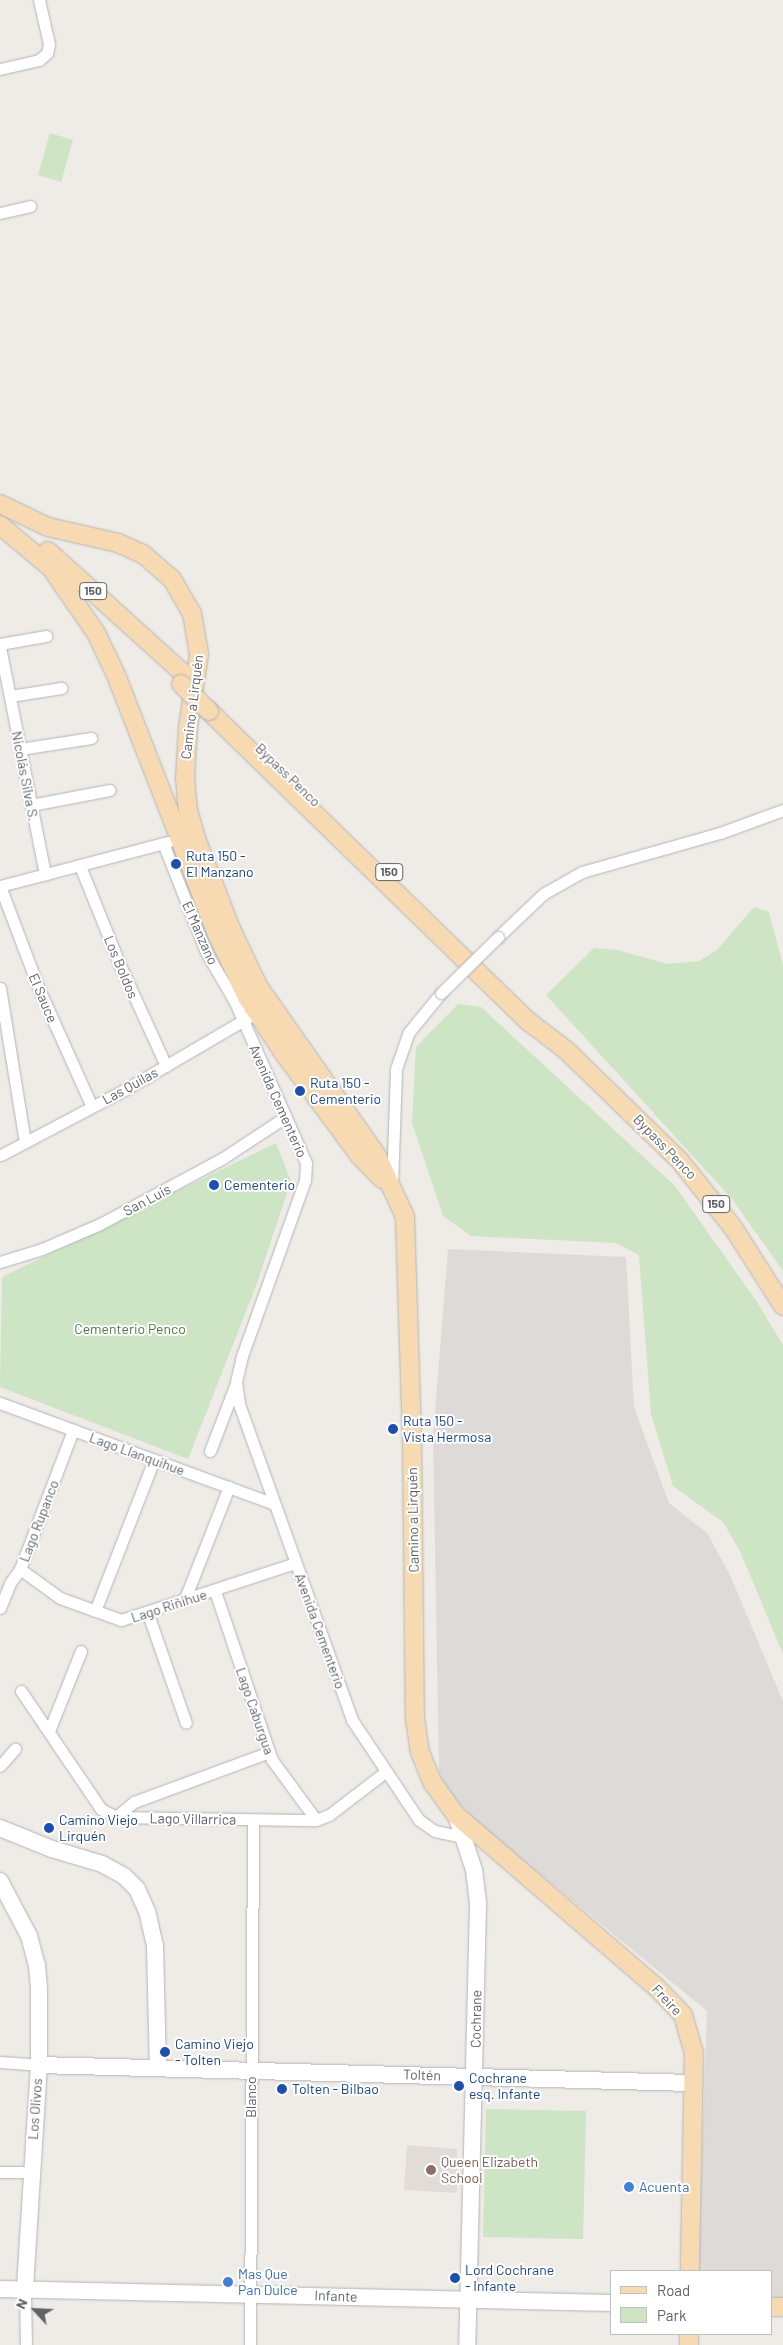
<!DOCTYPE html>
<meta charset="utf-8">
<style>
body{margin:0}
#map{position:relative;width:783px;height:2345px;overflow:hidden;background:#efebe6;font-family:Barlow,sans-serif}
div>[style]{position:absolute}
.industrial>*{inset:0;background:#dedad8}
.education>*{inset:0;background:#e1dcd8}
.green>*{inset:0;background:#cde4c5}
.roads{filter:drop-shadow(0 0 1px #b1b5b7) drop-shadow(0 0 1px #b1b5b7)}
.street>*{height:11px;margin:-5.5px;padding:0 5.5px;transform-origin:5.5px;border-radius:5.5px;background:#fff}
.secondary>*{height:16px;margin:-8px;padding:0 8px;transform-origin:8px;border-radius:8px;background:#fff}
.primary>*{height:18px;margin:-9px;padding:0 9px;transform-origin:9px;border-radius:9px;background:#f8dab2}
.bridges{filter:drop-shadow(0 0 1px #b1b5b7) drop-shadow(0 0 1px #b1b5b7)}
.street-bridge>*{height:11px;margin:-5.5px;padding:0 5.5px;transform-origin:5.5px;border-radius:5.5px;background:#fff}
.primary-bridge>*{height:18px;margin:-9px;padding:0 9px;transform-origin:9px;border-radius:9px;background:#f8dab2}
.dots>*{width:14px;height:14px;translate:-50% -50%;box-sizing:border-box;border:2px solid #fff;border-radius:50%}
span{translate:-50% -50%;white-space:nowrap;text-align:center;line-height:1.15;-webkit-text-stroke:4px #fff;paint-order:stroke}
.shield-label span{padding:1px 4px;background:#fff;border:1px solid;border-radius:4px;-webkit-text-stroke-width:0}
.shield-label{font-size:12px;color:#5e6365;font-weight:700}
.street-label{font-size:14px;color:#5e6365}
.transit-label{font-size:14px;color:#164399}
.left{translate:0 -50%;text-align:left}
.park-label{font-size:14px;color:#4a7e3c}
.education-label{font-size:14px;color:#785e54}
.shop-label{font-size:14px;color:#366cbe}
.legend{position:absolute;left:610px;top:2270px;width:162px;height:65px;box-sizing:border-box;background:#fff;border:1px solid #bfc1c1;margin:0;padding:6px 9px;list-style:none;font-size:15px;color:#5e6365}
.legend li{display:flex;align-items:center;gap:10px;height:25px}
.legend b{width:25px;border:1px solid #bfc1c1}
.north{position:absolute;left:10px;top:2285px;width:50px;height:50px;-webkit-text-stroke:4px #fff;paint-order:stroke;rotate:295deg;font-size:14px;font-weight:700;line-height:20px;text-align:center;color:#5e6365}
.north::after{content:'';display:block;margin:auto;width:18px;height:22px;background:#5e6365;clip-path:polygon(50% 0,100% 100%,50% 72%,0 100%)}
</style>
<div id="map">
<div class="industrial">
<div style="clip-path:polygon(448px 1249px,626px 1257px,634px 1407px,669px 1503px,707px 1533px,730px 1575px,783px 1701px,783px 2301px,772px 2301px,772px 2271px,698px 2271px,707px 2011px,479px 1824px,447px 1790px,439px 1771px,433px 1438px)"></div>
</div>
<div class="education">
<div style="clip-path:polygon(407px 2145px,457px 2149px,457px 2193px,404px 2190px)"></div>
</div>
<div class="green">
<div style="clip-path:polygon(50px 133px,73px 140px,61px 182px,38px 175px)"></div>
<div style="clip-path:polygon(754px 907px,769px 912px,783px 965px,783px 1271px,732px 1199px,546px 995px,594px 948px,617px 950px,668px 964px,699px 961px,717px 950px)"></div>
<div style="clip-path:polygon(458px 1004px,481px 1007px,675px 1186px,757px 1302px,783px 1345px,783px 1654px,740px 1551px,723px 1522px,673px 1486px,651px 1414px,639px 1255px,616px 1243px,471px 1236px,443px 1216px,412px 1123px,416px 1047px)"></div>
<div style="clip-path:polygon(276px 1143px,291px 1181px,256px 1286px,188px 1459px,0 1387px,2px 1277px)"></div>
<div style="clip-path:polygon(486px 2109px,586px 2111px,583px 2239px,483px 2237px)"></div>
</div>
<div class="roads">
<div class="street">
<div style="left:0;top:69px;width:40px;rotate:-13deg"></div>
<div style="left:39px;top:60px;width:11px;rotate:-41deg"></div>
<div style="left:47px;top:53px;width:9px;rotate:-77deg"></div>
<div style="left:49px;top:44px;width:45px;rotate:-102.8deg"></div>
<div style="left:0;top:213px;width:31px;rotate:-13deg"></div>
<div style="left:0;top:644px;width:47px;rotate:-9.9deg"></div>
<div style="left:0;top:647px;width:232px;rotate:78.8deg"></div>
<div style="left:10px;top:696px;width:52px;rotate:-8.9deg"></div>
<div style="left:20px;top:749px;width:72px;rotate:-8.8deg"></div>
<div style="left:31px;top:805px;width:80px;rotate:-10.8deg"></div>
<div style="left:163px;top:843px;width:117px;rotate:68.5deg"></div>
<div style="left:206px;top:952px;width:58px;rotate:59.9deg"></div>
<div style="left:235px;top:1002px;width:176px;rotate:66.2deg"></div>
<div style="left:306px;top:1163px;width:17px;rotate:93deg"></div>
<div style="left:305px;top:1180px;width:187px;rotate:109.7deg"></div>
<div style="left:242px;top:1356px;width:27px;rotate:103deg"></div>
<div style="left:236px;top:1382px;width:22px;rotate:82deg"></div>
<div style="left:239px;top:1404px;width:336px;rotate:70.3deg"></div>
<div style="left:352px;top:1720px;width:120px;rotate:56.2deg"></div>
<div style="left:419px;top:1820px;width:19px;rotate:35deg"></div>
<div style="left:435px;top:1831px;width:29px;rotate:12deg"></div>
<div style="left:80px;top:866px;width:107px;rotate:68deg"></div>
<div style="left:120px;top:965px;width:111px;rotate:65.5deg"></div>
<div style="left:0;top:886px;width:110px;rotate:69.3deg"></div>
<div style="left:39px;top:989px;width:129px;rotate:65.8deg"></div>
<div style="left:0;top:886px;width:174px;rotate:-14.7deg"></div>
<div style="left:498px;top:937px;width:62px;rotate:-43.7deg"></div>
<div style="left:543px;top:894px;width:45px;rotate:-29.4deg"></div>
<div style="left:582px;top:872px;width:143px;rotate:-15.8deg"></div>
<div style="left:720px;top:833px;width:67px;rotate:-20.1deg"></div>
<div style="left:0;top:988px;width:156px;rotate:80.8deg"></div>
<div style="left:1px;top:1155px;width:141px;rotate:-27.8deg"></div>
<div style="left:126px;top:1089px;width:143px;rotate:-30.3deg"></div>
<div style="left:392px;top:1185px;width:116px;rotate:-88deg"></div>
<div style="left:396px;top:1069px;width:39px;rotate:-71deg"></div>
<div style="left:409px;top:1032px;width:50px;rotate:-50.6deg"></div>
<div style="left:0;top:1262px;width:44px;rotate:-17.2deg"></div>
<div style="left:42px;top:1249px;width:63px;rotate:-23.3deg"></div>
<div style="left:100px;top:1224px;width:140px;rotate:-28.2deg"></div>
<div style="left:223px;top:1158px;width:73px;rotate:-33.3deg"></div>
<div style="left:0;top:1403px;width:292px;rotate:20.2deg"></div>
<div style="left:210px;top:1451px;width:70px;rotate:-69deg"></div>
<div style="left:20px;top:1569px;width:49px;rotate:35.9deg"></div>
<div style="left:60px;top:1598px;width:65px;rotate:19.8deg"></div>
<div style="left:121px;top:1620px;width:183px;rotate:-18.1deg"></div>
<div style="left:215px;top:1591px;width:178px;rotate:71.4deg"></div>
<div style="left:272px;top:1760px;width:74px;rotate:53.7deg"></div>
<div style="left:184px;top:1601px;width:123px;rotate:-68.5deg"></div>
<div style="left:0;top:1608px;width:27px;rotate:-68deg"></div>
<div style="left:10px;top:1583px;width:17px;rotate:-54deg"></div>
<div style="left:20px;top:1569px;width:149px;rotate:-69.1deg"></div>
<div style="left:95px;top:1611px;width:162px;rotate:-68.7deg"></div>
<div style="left:148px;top:1614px;width:115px;rotate:70.8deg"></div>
<div style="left:21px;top:1691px;width:143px;rotate:55.9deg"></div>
<div style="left:101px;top:1809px;width:17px;rotate:28deg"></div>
<div style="left:116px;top:1817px;width:200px;rotate:0.9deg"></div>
<div style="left:316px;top:1820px;width:14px;rotate:-21deg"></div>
<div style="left:329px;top:1815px;width:71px;rotate:-37.5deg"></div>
<div style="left:49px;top:1731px;width:86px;rotate:-68.2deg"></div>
<div style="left:0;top:1766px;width:23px;rotate:-49deg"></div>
<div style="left:116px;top:1817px;width:23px;rotate:-40deg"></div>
<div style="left:134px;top:1802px;width:144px;rotate:-20.3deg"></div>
<div style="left:0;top:2062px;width:39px;rotate:4deg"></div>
<div style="left:0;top:2172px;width:31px"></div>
<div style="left:25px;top:2290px;width:55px;rotate:89deg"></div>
<div style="left:250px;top:2345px;width:525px;rotate:-89.67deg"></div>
</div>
<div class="secondary">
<div style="left:456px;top:1815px;width:58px;rotate:71.9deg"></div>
<div style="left:474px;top:1870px;width:35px;rotate:83deg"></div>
<div style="left:478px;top:1905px;width:440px;rotate:91.4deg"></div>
<div style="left:0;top:1828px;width:56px;rotate:22deg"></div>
<div style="left:52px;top:1849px;width:52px;rotate:16.7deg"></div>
<div style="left:102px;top:1864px;width:25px;rotate:29deg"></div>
<div style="left:124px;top:1876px;width:18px;rotate:45deg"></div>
<div style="left:137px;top:1889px;width:24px;rotate:66deg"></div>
<div style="left:147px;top:1911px;width:37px;rotate:77deg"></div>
<div style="left:155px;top:1947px;width:120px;rotate:88.6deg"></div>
<div style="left:0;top:1881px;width:62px;rotate:62.2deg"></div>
<div style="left:29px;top:1936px;width:30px;rotate:75deg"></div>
<div style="left:37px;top:1965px;width:24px;rotate:85deg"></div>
<div style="left:39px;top:1989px;width:76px;rotate:90deg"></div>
<div style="left:39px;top:2065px;width:225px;rotate:93.6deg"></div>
<div style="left:39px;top:2065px;width:654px;rotate:1.58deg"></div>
<div style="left:0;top:2289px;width:612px;rotate:1.31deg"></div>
</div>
<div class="primary">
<div style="left:0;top:504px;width:53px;rotate:25.6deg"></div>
<div style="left:48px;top:527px;width:72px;rotate:12.9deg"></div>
<div style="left:118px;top:543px;width:27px;rotate:24deg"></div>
<div style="left:143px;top:554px;width:38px;rotate:41deg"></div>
<div style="left:172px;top:579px;width:39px;rotate:60deg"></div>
<div style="left:192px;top:613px;width:42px;rotate:80.3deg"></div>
<div style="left:199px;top:654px;width:75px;rotate:98.5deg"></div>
<div style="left:188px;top:728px;width:50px;rotate:93.4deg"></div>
<div style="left:185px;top:778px;width:32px;rotate:85deg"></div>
<div style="left:188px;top:810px;width:32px;rotate:74deg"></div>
<div style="left:197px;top:841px;width:94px;rotate:68.9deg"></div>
<div style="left:231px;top:929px;width:63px;rotate:64.7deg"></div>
<div style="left:258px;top:986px;width:208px;rotate:55deg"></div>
<div style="left:377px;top:1156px;width:67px;rotate:65.3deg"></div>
<div style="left:405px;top:1217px;width:222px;rotate:88.2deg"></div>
<div style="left:412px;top:1439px;width:279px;rotate:89.4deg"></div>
<div style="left:415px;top:1718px;width:34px;rotate:82deg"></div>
<div style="left:420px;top:1752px;width:32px;rotate:68deg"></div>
<div style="left:432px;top:1782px;width:41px;rotate:54deg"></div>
<div style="left:456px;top:1815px;width:267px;rotate:40.7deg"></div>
<div style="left:658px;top:1989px;width:36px;rotate:46deg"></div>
<div style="left:683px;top:2015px;width:40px;rotate:74deg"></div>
<div style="left:694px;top:2053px;width:218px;rotate:91.1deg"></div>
<div style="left:0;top:525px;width:67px;rotate:40.1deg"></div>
<div style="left:51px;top:568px;width:79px;rotate:55.3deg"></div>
<div style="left:96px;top:633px;width:47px;rotate:64.5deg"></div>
<div style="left:116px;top:675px;width:280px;rotate:68.7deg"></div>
<div style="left:218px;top:936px;width:68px;rotate:64.6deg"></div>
<div style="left:247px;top:997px;width:69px;rotate:56.8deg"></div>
<div style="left:285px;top:1055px;width:124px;rotate:53.5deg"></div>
<div style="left:359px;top:1155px;width:33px;rotate:46deg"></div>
<div style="left:48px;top:551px;width:185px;rotate:42.1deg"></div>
<div style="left:209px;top:711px;width:445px;rotate:44.2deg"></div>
<div style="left:528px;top:1021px;width:48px;rotate:37.3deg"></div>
<div style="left:566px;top:1050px;width:159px;rotate:44.2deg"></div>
<div style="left:680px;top:1161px;width:87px;rotate:51.5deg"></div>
<div style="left:734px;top:1229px;width:91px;rotate:57.5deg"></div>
<div style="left:772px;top:2307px;width:11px"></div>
<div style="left:689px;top:2345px;width:11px;rotate:-90deg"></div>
</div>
</div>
<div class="bridges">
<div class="street-bridge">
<div style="left:441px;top:993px;width:80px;rotate:-44.5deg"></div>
</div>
<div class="primary-bridge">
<div style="left:181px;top:684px;width:39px;rotate:44deg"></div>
</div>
</div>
<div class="dots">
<div style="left:176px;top:864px;background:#1a4fb4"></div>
<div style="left:300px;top:1091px;background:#1a4fb4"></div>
<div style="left:214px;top:1185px;background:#1a4fb4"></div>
<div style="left:393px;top:1429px;background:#1a4fb4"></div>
<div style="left:49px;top:1828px;background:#1a4fb4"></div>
<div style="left:165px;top:2052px;background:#1a4fb4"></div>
<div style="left:459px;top:2086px;background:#1a4fb4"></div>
<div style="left:282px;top:2089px;background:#1a4fb4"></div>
<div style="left:431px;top:2170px;background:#8d6e63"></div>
<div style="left:629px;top:2187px;background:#3f7fe0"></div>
<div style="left:455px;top:2278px;background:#1a4fb4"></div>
<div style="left:228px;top:2282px;background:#3f7fe0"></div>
</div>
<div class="shield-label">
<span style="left:93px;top:591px">150</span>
<span style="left:389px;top:872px">150</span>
<span style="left:716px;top:1204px">150</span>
</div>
<div class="street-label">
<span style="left:192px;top:707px;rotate:-83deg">Camino a Lirquén</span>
<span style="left:288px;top:775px;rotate:44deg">Bypass Penco</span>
<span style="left:25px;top:776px;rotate:79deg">Nicolás Silva S.</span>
<span style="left:200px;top:933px;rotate:66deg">El Manzano</span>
<span style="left:121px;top:967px;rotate:67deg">Los Boldos</span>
<span style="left:43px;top:998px;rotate:67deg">El Sauce</span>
<span style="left:130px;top:1086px;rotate:-29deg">Las Quilas</span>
<span style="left:278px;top:1101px;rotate:66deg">Avenida Cementerio</span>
<span style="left:665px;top:1147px;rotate:46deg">Bypass Penco</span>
<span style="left:147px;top:1200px;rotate:-28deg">San Luis</span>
<span style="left:137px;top:1454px;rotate:20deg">Lago Llanquihue</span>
<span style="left:413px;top:1520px;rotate:-91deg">Camino a Lirquén</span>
<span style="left:39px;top:1521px;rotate:-69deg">Lago Rupanco</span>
<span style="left:169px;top:1606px;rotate:-18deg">Lago Riñihue</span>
<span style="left:320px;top:1631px;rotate:70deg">Avenida Cementerio</span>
<span style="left:255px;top:1711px;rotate:71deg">Lago Caburgua</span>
<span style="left:193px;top:1819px;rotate:1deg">Lago Villarrica</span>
<span style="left:667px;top:2000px;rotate:47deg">Freire</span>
<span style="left:476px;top:2019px;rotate:-89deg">Cochrane</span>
<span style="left:422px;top:2075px;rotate:2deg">Toltén</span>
<span style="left:251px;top:2097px;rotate:-90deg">Blanco</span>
<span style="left:35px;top:2109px;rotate:-86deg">Los Olivos</span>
<span style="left:336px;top:2296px;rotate:2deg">Infante</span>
</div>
<div class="transit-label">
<span class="left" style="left:186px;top:864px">Ruta 150 -<br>El Manzano</span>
<span class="left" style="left:310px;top:1091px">Ruta 150 -<br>Cementerio</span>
<span class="left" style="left:224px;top:1185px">Cementerio</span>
<span class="left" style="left:403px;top:1429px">Ruta 150 -<br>Vista Hermosa</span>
<span class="left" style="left:59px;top:1828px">Camino Viejo<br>Lirquén</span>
<span class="left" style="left:175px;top:2052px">Camino Viejo<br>- Tolten</span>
<span class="left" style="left:469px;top:2086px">Cochrane<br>esq. Infante</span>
<span class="left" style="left:292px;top:2089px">Tolten - Bilbao</span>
<span class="left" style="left:465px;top:2278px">Lord Cochrane<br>- Infante</span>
</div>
<div class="park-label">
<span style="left:130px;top:1329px">Cementerio Penco</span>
</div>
<div class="education-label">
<span class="left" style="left:441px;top:2170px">Queen Elizabeth<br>School</span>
</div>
<div class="shop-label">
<span class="left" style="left:639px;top:2187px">Acuenta</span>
<span class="left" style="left:238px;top:2282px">Mas Que<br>Pan Dulce</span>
</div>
<ul class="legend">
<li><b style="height:6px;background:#f8dab2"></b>Road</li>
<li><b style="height:14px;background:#cde4c5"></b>Park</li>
</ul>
<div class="north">N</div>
</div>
